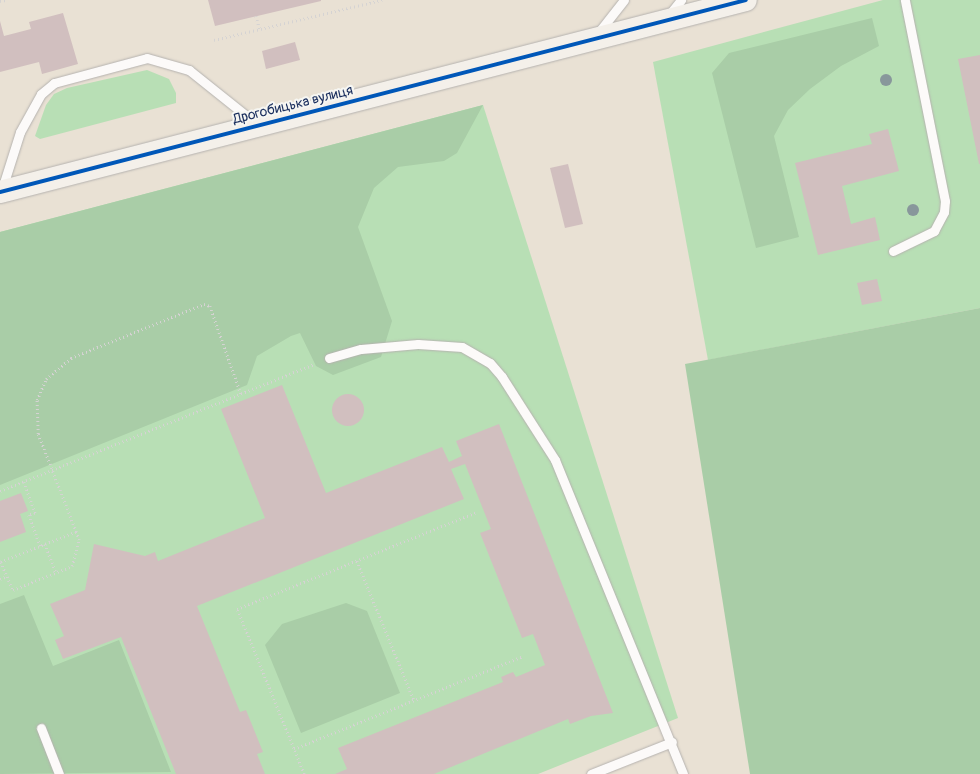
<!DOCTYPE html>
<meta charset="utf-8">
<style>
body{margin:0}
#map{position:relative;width:980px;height:774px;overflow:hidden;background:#e9e1d4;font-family:Pangolin,sans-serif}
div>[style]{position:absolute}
.green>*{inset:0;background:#b8dfb5}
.forest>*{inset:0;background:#a9cda7}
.building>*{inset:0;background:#d1bfbf}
.round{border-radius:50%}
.path>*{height:2.5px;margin-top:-1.25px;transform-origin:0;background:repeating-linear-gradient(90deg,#d5d3d3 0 1px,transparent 0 4px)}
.roads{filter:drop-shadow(0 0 1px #b5b2af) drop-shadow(0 0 1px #b5b2af)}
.service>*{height:9px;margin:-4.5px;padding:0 4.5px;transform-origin:4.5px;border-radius:4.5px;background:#fcfaf9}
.secondary>*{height:22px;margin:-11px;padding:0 11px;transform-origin:11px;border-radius:11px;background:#f4f0ea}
.cycleway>*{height:4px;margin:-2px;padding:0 2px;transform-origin:2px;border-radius:2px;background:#0057b8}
.trees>*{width:12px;height:12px;margin:-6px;border-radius:50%;background:#88979b}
span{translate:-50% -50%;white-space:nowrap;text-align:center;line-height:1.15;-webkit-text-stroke:4px #f6f6f2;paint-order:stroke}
.street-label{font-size:14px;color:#1b2f5e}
</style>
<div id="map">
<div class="green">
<div style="clip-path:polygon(883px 0,980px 0,980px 308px,708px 360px,653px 62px)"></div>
<div style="clip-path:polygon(147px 70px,169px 79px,176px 93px,176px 103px,40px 139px,35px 136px,46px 105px,54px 94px,67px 88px)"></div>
<div style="clip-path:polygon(483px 105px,678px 718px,538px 774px,0 774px,0 232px)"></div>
</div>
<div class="forest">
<div style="clip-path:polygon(872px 18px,879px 46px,841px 66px,810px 89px,788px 110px,774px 136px,799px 237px,756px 248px,712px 73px,729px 53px)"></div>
<div style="clip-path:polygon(483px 105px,457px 153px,444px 161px,398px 167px,374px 188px,358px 227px,392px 321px,381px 357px,333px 375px,316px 366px,300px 333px,291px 336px,257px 356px,247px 385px,0 485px,0 232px)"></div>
<div style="clip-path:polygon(980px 308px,980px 774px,750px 774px,685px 364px)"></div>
<div style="clip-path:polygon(24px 595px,53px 666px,119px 640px,171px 772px,0 774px,0 604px)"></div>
<div style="clip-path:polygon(346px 603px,367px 611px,400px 693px,301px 733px,265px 645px,282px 624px)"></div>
</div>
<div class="building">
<div style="clip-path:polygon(208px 0,321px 0,321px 1px,215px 26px)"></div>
<div style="clip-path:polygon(63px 13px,78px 64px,42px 74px,39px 62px,0 72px,0 21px,4px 36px,31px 29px,29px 22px)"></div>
<div style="clip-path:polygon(295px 42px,300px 60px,266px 69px,262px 51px)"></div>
<div style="clip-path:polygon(980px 55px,980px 164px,979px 164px,958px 59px)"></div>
<div style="clip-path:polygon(888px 129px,899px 171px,842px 186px,851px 224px,875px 217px,880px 240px,818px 255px,795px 163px,872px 144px,869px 134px)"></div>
<div style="clip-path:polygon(568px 164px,583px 224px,565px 228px,550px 168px)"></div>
<div style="clip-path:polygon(877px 279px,882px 301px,862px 305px,857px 283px)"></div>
<div style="clip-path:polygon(282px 385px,326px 493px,442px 447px,449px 462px,462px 456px,456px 441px,499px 424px,613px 713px,591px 716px,570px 724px,568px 719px,434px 774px,335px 774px,347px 769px,338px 748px,503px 682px,501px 677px,513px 672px,516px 677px,545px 665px,533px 634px,522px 638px,480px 533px,491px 529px,465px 464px,451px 469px,464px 499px,197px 606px,240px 712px,246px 710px,263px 752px,257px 754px,265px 774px,176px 774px,121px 637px,63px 659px,55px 640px,64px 636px,50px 604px,85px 590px,94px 544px,145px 556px,155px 552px,158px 561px,265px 518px,221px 409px)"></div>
<div class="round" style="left:332px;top:394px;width:32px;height:32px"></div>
<div style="clip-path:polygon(21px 493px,28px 511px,20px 514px,26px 532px,0 542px,0 501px)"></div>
</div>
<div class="path">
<div style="left:0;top:1px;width:6px;rotate:-9deg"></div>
<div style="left:256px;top:16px;width:14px;rotate:73deg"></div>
<div style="left:214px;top:40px;width:173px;rotate:-13.4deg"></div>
<div style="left:24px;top:482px;width:33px;rotate:70deg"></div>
<div style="left:35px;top:513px;width:6px;rotate:162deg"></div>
<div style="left:29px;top:515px;width:33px;rotate:70deg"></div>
<div style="left:0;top:491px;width:339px;rotate:-22deg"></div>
<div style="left:76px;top:532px;width:81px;rotate:158.2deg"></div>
<div style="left:1px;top:562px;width:30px;rotate:67deg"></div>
<div style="left:13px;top:590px;width:64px;rotate:-22.1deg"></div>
<div style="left:72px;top:566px;width:27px;rotate:-75deg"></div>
<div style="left:79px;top:540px;width:9px;rotate:-111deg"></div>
<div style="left:76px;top:532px;width:105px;rotate:-111.2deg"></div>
<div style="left:38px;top:434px;width:34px;rotate:-92deg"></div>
<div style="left:37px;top:400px;width:23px;rotate:-67deg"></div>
<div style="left:46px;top:379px;width:33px;rotate:-40deg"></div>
<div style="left:71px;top:358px;width:144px;rotate:-22.1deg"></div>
<div style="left:204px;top:304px;width:6px;rotate:18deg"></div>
<div style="left:210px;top:306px;width:93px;rotate:70.6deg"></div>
<div style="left:45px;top:544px;width:30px;rotate:69deg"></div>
<div style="left:357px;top:561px;width:150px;rotate:67.7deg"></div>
<div style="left:0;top:579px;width:8px;rotate:-23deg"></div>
<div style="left:294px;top:749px;width:247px;rotate:-22.1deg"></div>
<div style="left:304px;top:774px;width:178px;rotate:-112.1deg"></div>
<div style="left:237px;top:609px;width:257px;rotate:-22deg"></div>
</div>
<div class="roads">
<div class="service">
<div style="left:668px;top:16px;width:21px;rotate:-51deg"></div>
<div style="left:598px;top:33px;width:42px;rotate:-51.8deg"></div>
<div style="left:1px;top:192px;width:63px;rotate:-72.4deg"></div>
<div style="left:20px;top:132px;width:43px;rotate:-61.1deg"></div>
<div style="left:41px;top:94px;width:17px;rotate:-40deg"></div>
<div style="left:54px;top:83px;width:96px;rotate:-15deg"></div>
<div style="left:147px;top:58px;width:44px;rotate:15.9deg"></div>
<div style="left:189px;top:70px;width:88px;rotate:38.6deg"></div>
<div style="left:893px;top:251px;width:46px;rotate:-26deg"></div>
<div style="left:934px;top:231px;width:21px;rotate:-62deg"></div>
<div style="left:944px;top:212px;width:11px;rotate:-85deg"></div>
<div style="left:945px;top:201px;width:205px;rotate:-101.3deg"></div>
<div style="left:329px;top:358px;width:33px;rotate:-16deg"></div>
<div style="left:361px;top:349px;width:57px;rotate:-5deg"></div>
<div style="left:418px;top:344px;width:44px;rotate:3.9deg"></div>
<div style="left:462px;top:347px;width:32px;rotate:30deg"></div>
<div style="left:490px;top:363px;width:18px;rotate:49deg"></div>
<div style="left:502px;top:377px;width:98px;rotate:57.4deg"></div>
<div style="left:555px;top:460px;width:339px;rotate:67.8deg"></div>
<div style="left:41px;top:728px;width:49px;rotate:68.6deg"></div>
<div style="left:591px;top:774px;width:87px;rotate:-21.6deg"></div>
</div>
<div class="secondary">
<div style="left:0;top:192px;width:770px;rotate:-14.43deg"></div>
</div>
</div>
<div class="cycleway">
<div style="left:0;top:192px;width:770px;rotate:-14.43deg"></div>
</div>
<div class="trees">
<div style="left:886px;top:80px"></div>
<div style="left:913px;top:210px"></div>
</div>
<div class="street-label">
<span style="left:293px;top:105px;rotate:-14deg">Дрогобицька вулиця</span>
</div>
</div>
